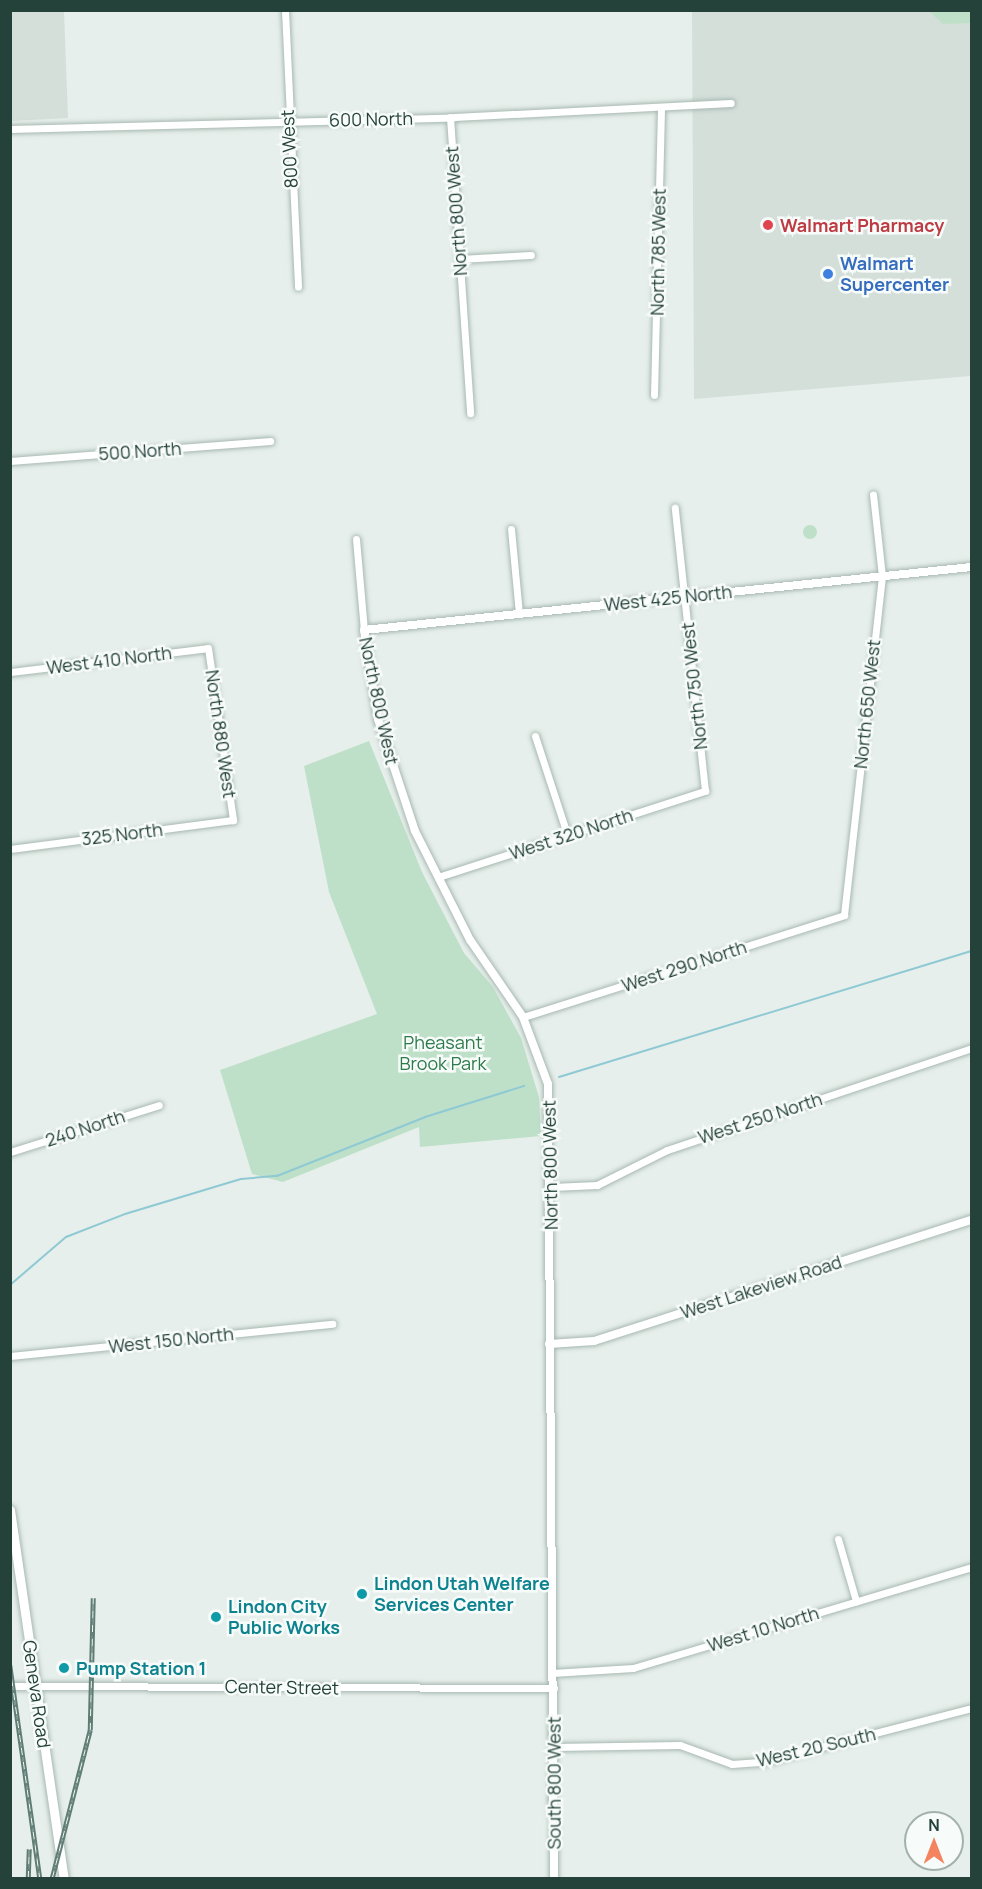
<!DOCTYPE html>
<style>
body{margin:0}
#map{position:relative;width:982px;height:1889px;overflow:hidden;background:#e6efeb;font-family:Manrope,sans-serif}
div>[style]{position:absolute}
.built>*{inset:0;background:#d4dfda}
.green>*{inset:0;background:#bfe0c8}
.round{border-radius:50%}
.stream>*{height:2px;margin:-1px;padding:0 1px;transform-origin:1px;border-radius:1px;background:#8ec9d4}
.roads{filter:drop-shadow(0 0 2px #a8b8b2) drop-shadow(0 0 2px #a8b8b2)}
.minor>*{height:7px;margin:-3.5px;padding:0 3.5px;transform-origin:3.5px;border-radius:3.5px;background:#fff}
.tertiary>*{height:8px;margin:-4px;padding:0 4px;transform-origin:4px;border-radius:4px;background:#fff}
.secondary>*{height:9px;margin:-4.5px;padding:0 4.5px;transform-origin:4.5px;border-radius:4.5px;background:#fff}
.rail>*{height:4.5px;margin-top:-2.25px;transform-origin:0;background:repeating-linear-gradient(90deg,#f7fbf9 0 7px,#5f7d75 0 14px);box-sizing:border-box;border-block:2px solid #5f7d75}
.dots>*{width:16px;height:16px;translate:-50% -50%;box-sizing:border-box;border:3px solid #f7fbf9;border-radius:50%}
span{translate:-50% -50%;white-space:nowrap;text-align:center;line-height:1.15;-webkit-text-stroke:5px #f7fbf9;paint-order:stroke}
.street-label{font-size:18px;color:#24423a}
.health-label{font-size:18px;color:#be3a42;font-weight:700}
.left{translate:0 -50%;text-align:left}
.shop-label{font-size:18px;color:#366cbe;font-weight:700}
.park-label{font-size:18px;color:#2d7a4b}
.culture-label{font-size:18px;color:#0d838f;font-weight:700}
.frame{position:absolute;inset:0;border:12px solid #24423a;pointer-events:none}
.north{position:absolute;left:904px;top:1811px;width:60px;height:60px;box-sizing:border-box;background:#f7fbf9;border:2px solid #a3b1ad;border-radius:50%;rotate:0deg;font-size:16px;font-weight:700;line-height:24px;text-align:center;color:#24423a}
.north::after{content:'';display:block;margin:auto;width:21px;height:27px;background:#f4845f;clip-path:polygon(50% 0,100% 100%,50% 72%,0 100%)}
</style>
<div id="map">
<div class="built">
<div style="clip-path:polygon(10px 11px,64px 11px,68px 118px,11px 121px)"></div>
<div style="clip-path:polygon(692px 11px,971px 11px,971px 376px,694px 399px)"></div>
</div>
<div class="green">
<div style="clip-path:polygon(929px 11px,971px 11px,971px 23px,943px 24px)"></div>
<div class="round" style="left:803px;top:525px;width:14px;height:14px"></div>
<div style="clip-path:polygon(369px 741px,422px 872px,464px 953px,493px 987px,521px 1038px,539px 1097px,541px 1136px,420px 1147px,419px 1127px,283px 1182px,252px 1174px,220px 1070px,377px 1014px,329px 892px,304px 766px)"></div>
</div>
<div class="stream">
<div style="left:559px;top:1077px;width:432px;rotate:-17deg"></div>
<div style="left:10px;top:1285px;width:74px;rotate:-40.6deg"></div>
<div style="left:66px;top:1237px;width:63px;rotate:-21.3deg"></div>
<div style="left:125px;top:1214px;width:121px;rotate:-16.8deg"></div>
<div style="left:241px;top:1179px;width:36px;rotate:-5deg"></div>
<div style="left:277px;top:1176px;width:159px;rotate:-21.7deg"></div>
<div style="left:425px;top:1117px;width:104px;rotate:-17.4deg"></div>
</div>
<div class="roads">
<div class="minor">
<div style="left:285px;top:10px;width:277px;rotate:87.3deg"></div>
<div style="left:450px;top:117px;width:297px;rotate:86.1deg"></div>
<div style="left:10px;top:129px;width:444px;rotate:-1.5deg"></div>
<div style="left:454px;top:117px;width:277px;rotate:-2.9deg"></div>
<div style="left:459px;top:259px;width:72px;rotate:-3.2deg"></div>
<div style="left:654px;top:395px;width:286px;rotate:-88.6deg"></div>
<div style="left:10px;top:461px;width:261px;rotate:-4.4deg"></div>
<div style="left:511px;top:529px;width:85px;rotate:84.6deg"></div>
<div style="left:356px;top:539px;width:91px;rotate:85deg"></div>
<div style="left:10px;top:672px;width:199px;rotate:-6.9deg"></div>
<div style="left:208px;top:648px;width:174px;rotate:81.7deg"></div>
<div style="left:233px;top:820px;width:225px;rotate:172.6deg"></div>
<div style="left:535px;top:736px;width:103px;rotate:71.9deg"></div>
<div style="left:438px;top:877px;width:281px;rotate:-17.9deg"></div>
<div style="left:705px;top:791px;width:285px;rotate:-96.1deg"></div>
<div style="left:523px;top:1017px;width:337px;rotate:-17.6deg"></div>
<div style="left:844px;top:915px;width:341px;rotate:-83.6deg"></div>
<div style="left:882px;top:576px;width:82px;rotate:-96.3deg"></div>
<div style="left:10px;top:1152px;width:156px;rotate:-17.5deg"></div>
<div style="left:552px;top:1187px;width:45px;rotate:-2.5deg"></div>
<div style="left:597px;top:1185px;width:78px;rotate:-26.6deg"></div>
<div style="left:667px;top:1150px;width:322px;rotate:-18.5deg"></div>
<div style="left:10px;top:1356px;width:324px;rotate:-5.7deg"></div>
<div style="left:838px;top:1539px;width:65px;rotate:73.8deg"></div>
<div style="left:552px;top:1673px;width:81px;rotate:-3.5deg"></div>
<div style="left:633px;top:1668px;width:354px;rotate:-16.6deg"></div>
<div style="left:10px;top:1686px;width:544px;rotate:0.21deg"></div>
<div style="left:554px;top:1747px;width:126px;rotate:-0.9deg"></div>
<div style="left:680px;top:1745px;width:55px;rotate:20.1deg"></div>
<div style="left:732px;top:1764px;width:31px;rotate:-4deg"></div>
<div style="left:763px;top:1762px;width:216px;rotate:-14.5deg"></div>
</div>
<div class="tertiary">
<div style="left:549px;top:1344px;width:45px;rotate:-3.8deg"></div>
<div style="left:594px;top:1341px;width:397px;rotate:-17.8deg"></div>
<div style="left:554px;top:1878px;width:794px;rotate:-90.43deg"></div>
<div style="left:548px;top:1084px;width:72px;rotate:-110.5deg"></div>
<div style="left:523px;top:1017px;width:93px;rotate:-124.5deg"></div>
<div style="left:470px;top:940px;width:122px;rotate:-116.8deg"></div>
<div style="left:415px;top:831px;width:118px;rotate:-108.3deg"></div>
<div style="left:378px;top:719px;width:90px;rotate:-98.9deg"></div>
<div style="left:364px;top:630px;width:611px;rotate:-5.92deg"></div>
</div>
<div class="secondary">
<div style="left:10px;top:1510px;width:372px;rotate:81.7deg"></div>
</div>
</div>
<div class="rail">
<div style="left:10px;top:1665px;width:215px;rotate:82deg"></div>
<div style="left:28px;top:1878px;width:29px;rotate:-88deg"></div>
<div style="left:52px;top:1878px;width:153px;rotate:-75.6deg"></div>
<div style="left:90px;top:1730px;width:132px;rotate:-88.7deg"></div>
</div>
<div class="dots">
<div style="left:768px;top:225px;background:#e0444e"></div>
<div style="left:828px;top:274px;background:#3f7fe0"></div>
<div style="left:362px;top:1594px;background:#0f9aa8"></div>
<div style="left:216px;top:1617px;background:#0f9aa8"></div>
<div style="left:64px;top:1668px;background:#0f9aa8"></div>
</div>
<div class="street-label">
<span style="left:371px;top:119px;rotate:-1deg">600 North</span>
<span style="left:289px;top:149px;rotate:-93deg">800 West</span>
<span style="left:456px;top:211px;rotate:-94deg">North 800 West</span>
<span style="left:658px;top:252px;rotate:-89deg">North 785 West</span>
<span style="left:140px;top:451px;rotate:-4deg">500 North</span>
<span style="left:668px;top:598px;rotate:-6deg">West 425 North</span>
<span style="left:109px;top:660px;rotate:-7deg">West 410 North</span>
<span style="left:694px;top:686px;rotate:-96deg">North 750 West</span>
<span style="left:379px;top:701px;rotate:78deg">North 800 West</span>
<span style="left:867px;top:704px;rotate:-84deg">North 650 West</span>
<span style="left:221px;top:734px;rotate:82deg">North 880 West</span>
<span style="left:122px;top:834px;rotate:-7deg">325 North</span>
<span style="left:571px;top:834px;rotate:-18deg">West 320 North</span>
<span style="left:684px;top:966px;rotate:-18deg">West 290 North</span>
<span style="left:760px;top:1118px;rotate:-18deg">West 250 North</span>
<span style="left:85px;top:1128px;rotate:-18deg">240 North</span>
<span style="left:550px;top:1165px;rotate:-91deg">North 800 West</span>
<span style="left:761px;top:1287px;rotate:-18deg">West Lakeview Road</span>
<span style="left:171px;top:1340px;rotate:-6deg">West 150 North</span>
<span style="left:763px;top:1629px;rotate:-17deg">West 10 North</span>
<span style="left:282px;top:1687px;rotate:1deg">Center Street</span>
<span style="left:37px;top:1694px;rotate:82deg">Geneva Road</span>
<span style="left:816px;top:1747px;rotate:-13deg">West 20 South</span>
<span style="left:554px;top:1783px;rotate:-90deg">South 800 West</span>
</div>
<div class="health-label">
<span class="left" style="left:780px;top:225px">Walmart Pharmacy</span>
</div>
<div class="shop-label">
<span class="left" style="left:840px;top:274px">Walmart<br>Supercenter</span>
</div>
<div class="park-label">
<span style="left:443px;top:1053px">Pheasant<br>Brook Park</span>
</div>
<div class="culture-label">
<span class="left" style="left:374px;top:1594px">Lindon Utah Welfare<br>Services Center</span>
<span class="left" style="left:228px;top:1617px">Lindon City<br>Public Works</span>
<span class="left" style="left:76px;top:1668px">Pump Station 1</span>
</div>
<div class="frame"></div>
<div class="north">N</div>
</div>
